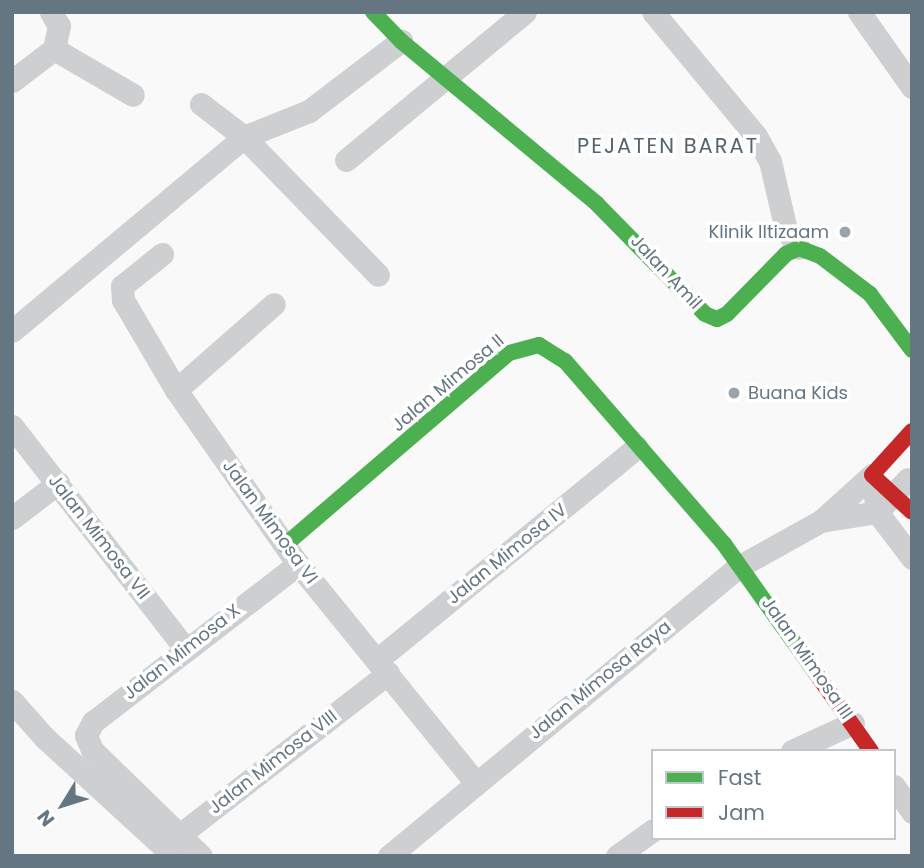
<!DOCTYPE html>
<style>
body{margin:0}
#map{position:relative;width:924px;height:868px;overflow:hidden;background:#f9f9f9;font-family:Poppins,sans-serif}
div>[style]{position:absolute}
.street>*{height:23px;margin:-11.5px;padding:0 11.5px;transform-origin:11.5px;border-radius:11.5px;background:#cecfd0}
.fast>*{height:16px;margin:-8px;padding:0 8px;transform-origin:8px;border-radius:8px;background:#4caf50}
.jam>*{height:16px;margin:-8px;padding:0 8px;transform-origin:8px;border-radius:8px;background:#c62828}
.dots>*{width:19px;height:19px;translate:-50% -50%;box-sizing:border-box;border:4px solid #fff;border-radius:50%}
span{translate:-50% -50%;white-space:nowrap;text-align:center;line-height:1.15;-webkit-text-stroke:7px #fff;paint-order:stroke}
.poi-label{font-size:18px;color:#657683}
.right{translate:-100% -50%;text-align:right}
.left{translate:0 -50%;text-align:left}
.street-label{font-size:18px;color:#657683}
.quarter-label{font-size:21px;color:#57646e;letter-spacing:2px}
.frame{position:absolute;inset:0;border:14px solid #657683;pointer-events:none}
.legend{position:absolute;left:651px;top:749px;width:245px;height:91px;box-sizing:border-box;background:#fff;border:2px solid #c1c8cd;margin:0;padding:9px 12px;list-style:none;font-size:21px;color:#657683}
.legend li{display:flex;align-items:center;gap:14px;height:35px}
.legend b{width:35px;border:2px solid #c1c8cd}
.north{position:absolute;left:28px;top:770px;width:70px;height:70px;-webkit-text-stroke:5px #fff;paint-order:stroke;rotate:232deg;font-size:19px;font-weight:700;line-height:28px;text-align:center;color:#657683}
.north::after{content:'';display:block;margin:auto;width:24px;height:32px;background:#657683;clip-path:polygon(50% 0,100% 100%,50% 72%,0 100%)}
</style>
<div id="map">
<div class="street">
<div style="left:653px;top:12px;width:161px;rotate:50.3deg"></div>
<div style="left:756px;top:136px;width:29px;rotate:61deg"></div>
<div style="left:770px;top:161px;width:71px;rotate:76.9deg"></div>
<div style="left:786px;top:230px;width:22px;rotate:54deg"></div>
<div style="left:859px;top:12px;width:92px;rotate:54.8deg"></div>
<div style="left:54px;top:49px;width:91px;rotate:30.2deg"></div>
<div style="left:12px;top:81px;width:53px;rotate:-37.3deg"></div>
<div style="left:54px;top:49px;width:24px;rotate:-78deg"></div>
<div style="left:59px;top:26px;width:16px;rotate:-120deg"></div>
<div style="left:201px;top:104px;width:54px;rotate:37.5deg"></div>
<div style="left:244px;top:137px;width:192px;rotate:45.8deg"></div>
<div style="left:346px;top:160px;width:232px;rotate:-39.6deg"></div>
<div style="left:162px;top:254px;width:51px;rotate:141.3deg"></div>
<div style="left:122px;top:286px;width:14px;rotate:86deg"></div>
<div style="left:123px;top:300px;width:104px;rotate:59.5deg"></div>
<div style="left:176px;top:390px;width:213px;rotate:55deg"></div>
<div style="left:298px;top:564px;width:281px;rotate:50.9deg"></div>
<div style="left:12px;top:331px;width:302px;rotate:-39.9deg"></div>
<div style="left:244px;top:137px;width:70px;rotate:-21.8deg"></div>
<div style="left:309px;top:111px;width:116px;rotate:-37.3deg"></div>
<div style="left:176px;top:390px;width:130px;rotate:-41.3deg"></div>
<div style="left:12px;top:426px;width:281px;rotate:52.1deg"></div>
<div style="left:875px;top:496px;width:16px;rotate:83deg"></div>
<div style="left:877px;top:512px;width:58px;rotate:52.7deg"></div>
<div style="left:12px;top:518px;width:58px;rotate:-37.3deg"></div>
<div style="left:821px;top:521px;width:57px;rotate:-9.1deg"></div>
<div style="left:877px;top:512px;width:45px;rotate:-46.8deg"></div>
<div style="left:377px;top:660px;width:336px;rotate:-39.3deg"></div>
<div style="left:12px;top:701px;width:50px;rotate:48.3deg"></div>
<div style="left:45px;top:738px;width:175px;rotate:42.5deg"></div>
<div style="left:792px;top:751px;width:67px;rotate:-24.7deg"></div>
<div style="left:894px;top:786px;width:32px;rotate:55deg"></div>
<div style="left:182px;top:833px;width:261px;rotate:-37.8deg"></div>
<div style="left:201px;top:856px;width:152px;rotate:-135.8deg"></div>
<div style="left:92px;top:750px;width:16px;rotate:-112deg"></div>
<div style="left:86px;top:735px;width:15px;rotate:-62deg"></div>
<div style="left:93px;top:722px;width:259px;rotate:-37.6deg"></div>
<div style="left:389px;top:856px;width:455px;rotate:-39.6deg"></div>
<div style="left:740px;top:566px;width:93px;rotate:-29.1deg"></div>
<div style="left:821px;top:521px;width:69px;rotate:-42deg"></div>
<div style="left:617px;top:856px;width:44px;rotate:-35.8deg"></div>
</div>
<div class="fast">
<div style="left:373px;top:12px;width:40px;rotate:46deg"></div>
<div style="left:401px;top:41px;width:255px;rotate:39.7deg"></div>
<div style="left:597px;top:204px;width:154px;rotate:45.5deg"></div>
<div style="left:705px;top:314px;width:13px;rotate:23deg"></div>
<div style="left:717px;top:319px;width:11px;rotate:-27deg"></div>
<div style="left:727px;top:314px;width:84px;rotate:-45.5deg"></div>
<div style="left:786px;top:254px;width:14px;rotate:-25deg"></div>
<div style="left:799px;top:248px;width:22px;rotate:21deg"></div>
<div style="left:820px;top:256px;width:63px;rotate:37.2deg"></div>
<div style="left:870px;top:294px;width:70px;rotate:53.1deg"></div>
<div style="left:285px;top:545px;width:295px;rotate:-40.6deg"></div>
<div style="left:509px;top:353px;width:31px;rotate:-15deg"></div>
<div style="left:539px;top:345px;width:31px;rotate:32deg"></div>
<div style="left:565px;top:361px;width:242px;rotate:49deg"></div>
<div style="left:724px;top:544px;width:157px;rotate:54.6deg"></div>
</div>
<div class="jam">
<div style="left:912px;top:431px;width:59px;rotate:132.3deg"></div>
<div style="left:872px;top:475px;width:54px;rotate:42.8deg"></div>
<div style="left:815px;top:672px;width:97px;rotate:54.7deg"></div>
</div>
<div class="dots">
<div style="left:845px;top:232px;background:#99a4ac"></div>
<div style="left:734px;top:393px;background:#99a4ac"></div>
</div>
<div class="poi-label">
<span class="right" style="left:829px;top:232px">Klinik Iltizaam</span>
<span class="left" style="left:748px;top:393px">Buana Kids</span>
</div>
<div class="street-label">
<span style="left:666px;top:272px;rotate:47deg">Jalan Amil</span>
<span style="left:448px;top:383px;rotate:-40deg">Jalan Mimosa II</span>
<span style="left:270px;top:522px;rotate:54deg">Jalan Mimosa VI</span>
<span style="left:99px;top:537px;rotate:52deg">Jalan Mimosa VII</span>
<span style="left:507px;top:554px;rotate:-39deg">Jalan Mimosa IV</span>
<span style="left:182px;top:652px;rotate:-38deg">Jalan Mimosa X</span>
<span style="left:807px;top:658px;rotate:55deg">Jalan Mimosa III</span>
<span style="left:600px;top:680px;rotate:-39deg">Jalan Mimosa Raya</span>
<span style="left:273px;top:762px;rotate:-38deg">Jalan Mimosa VIII</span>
</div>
<div class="quarter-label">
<span style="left:668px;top:146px">PEJATEN BARAT</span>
</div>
<div class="frame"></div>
<ul class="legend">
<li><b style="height:9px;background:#4caf50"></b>Fast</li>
<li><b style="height:9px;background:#c62828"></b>Jam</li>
</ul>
<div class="north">N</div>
</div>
